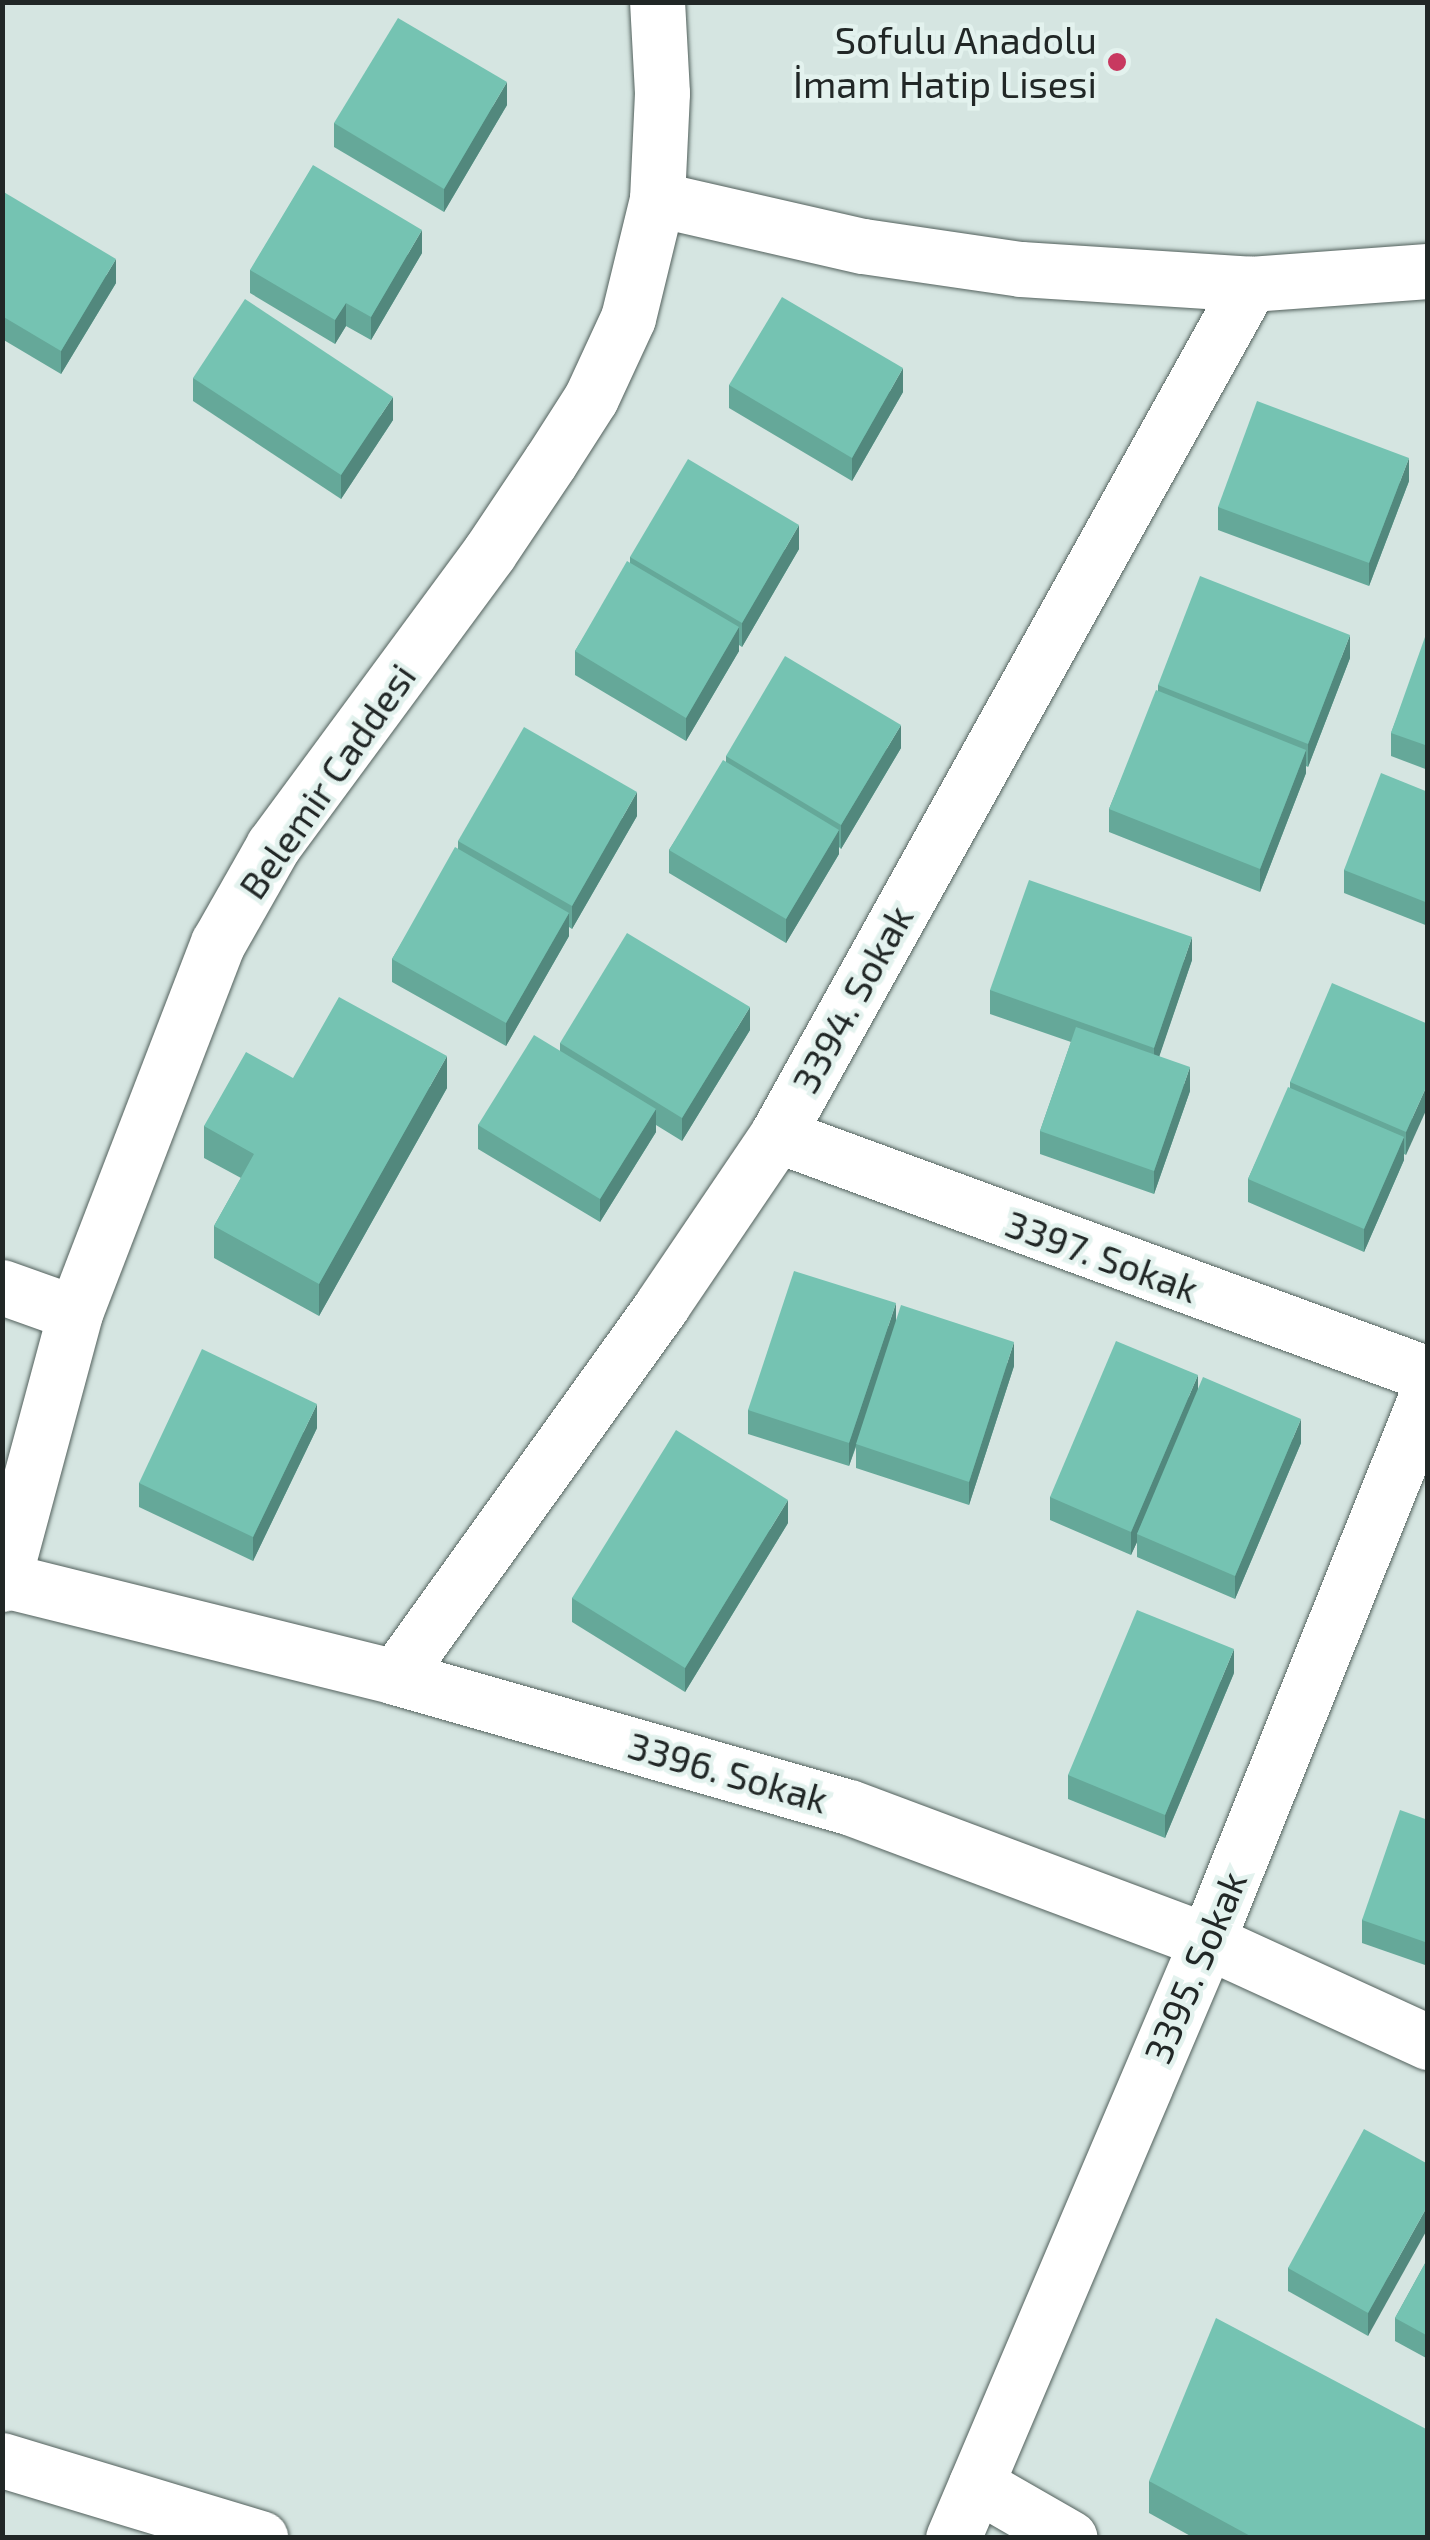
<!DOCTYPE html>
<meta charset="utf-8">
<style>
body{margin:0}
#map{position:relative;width:1430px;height:2540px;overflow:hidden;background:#d5e5e1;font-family:"Exo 2",sans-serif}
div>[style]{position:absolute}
.roads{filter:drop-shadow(0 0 2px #53615d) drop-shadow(0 0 2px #53615d)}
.minor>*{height:55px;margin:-27.5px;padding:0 27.5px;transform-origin:27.5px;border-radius:27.5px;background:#fff}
.tertiary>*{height:55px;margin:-27.5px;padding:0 27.5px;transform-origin:27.5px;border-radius:27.5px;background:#fff}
.wall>*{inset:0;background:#65a899}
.shaded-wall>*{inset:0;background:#52887d}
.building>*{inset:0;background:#75c3b2}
.dots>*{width:28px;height:28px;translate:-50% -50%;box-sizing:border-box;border:5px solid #e3f2ee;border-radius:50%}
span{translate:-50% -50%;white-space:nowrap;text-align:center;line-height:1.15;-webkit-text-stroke:9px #e3f2ee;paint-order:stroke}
.poi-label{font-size:38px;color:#212726}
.right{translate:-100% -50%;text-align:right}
.street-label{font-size:38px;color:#212726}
.frame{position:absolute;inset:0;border:5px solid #212726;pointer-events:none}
</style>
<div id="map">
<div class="roads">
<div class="minor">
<div style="left:657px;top:199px;width:211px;rotate:12.9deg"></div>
<div style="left:863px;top:246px;width:160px;rotate:8.3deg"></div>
<div style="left:1021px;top:269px;width:229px;rotate:3.7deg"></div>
<div style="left:1250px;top:284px;width:178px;rotate:-4.2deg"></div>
<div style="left:777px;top:1135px;width:693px;rotate:20.16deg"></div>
<div style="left:2px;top:1287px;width:77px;rotate:19.6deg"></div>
<div style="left:4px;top:1580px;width:403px;rotate:13.9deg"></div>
<div style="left:395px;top:1677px;width:472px;rotate:16deg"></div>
<div style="left:849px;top:1807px;width:382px;rotate:20.5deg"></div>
<div style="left:1207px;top:1941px;width:243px;rotate:24.6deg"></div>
<div style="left:395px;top:1677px;width:458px;rotate:-54.3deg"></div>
<div style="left:662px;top:1305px;width:205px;rotate:-55.9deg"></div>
<div style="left:777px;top:1135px;width:974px;rotate:-60.93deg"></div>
<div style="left:2px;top:2460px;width:270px;rotate:16.8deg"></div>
<div style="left:976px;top:2484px;width:108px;rotate:29.9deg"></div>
<div style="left:953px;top:2538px;width:649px;rotate:-66.95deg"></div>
<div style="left:1207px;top:1941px;width:592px;rotate:-68.07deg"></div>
</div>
<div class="tertiary">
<div style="left:2px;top:1584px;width:281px;rotate:-74.9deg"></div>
<div style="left:75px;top:1313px;width:397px;rotate:-68.9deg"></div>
<div style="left:218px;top:943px;width:112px;rotate:-60.4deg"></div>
<div style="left:273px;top:846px;width:364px;rotate:-53.6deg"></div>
<div style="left:489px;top:553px;width:110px;rotate:-56.2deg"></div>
<div style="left:550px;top:462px;width:76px;rotate:-57.4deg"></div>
<div style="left:591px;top:398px;width:88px;rotate:-65.2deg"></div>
<div style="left:628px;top:318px;width:122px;rotate:-76.3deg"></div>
<div style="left:657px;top:199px;width:106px;rotate:-87.3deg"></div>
<div style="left:662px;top:93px;width:91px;rotate:-93.1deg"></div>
</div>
</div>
<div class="wall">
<div style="clip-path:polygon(507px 105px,444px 212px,334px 147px,334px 123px)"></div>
<div style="clip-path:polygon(2px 191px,116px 283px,61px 374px,2px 339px)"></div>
<div style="clip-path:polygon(422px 253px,371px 340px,346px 326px,335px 344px,250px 293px,250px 270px)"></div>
<div style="clip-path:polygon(193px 378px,393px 420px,341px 499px,193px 401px)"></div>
<div style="clip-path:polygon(729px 385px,903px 392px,852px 481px,729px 408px)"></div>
<div style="clip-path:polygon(1409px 481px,1369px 586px,1218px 530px,1218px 507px)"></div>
<div style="clip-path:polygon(799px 549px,742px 647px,739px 645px,739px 651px,686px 741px,575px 675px,575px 651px,630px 563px,630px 557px)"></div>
<div style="clip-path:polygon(1428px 638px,1428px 770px,1391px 756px,1391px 733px)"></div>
<div style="clip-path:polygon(1350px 658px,1308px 767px,1306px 766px,1306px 773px,1260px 892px,1109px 832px,1109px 809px,1158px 691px,1158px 685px)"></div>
<div style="clip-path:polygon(901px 748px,841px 849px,839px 847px,839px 854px,786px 943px,669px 873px,669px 850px,726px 762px,726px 756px)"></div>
<div style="clip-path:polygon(1428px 792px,1428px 926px,1344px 893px,1344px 870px)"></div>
<div style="clip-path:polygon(637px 816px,572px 929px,569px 927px,569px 936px,506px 1046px,392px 982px,392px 959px,458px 849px,458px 841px)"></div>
<div style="clip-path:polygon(1192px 960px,1159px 1056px,1190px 1091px,1154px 1194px,1040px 1154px,1040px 1131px,1071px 1042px,990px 1014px,990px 990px)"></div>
<div style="clip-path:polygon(1428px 1024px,1406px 1155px,1404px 1154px,1404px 1160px,1364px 1252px,1248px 1202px,1248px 1179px,1290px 1088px,1290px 1082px)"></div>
<div style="clip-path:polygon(750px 1030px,682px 1141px,656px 1125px,656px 1132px,600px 1222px,478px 1149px,478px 1125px,560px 1051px,560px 1043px)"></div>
<div style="clip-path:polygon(293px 1078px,447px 1088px,319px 1316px,214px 1258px,214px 1226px,241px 1178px,204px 1158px,204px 1126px)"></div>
<div style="clip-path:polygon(896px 1322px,1014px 1366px,969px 1505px,856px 1468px,856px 1447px,849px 1466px,748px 1434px,748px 1410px)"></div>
<div style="clip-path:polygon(1198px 1390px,1301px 1443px,1235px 1599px,1137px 1557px,1137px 1542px,1131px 1555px,1050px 1520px,1050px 1497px)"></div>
<div style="clip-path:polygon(317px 1428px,253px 1561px,139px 1507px,139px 1483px)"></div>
<div style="clip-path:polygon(788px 1523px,685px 1692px,572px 1622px,572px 1598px)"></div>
<div style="clip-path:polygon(1234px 1673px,1165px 1838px,1068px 1799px,1068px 1775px)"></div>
<div style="clip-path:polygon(1428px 1820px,1428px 1966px,1362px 1943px,1362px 1920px)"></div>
<div style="clip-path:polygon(1428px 2164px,1368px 2336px,1288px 2291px,1288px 2268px)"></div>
<div style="clip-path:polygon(1428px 2258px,1428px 2359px,1395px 2341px,1395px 2318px)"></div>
<div style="clip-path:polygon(1149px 2481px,1428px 2538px,1194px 2538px,1149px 2513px)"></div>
</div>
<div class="shaded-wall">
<div style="clip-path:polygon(507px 82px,507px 105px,444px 212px,444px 189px)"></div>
<div style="clip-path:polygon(422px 230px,422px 253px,371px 340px,371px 317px)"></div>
<div style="clip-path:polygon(116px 259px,116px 283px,61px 374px,61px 351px)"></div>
<div style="clip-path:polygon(346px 303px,346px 326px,335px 344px,335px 320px)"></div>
<div style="clip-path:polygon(903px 368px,903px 392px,852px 481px,852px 458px)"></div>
<div style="clip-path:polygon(393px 397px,393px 420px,341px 499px,341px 475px)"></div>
<div style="clip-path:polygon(1409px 458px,1409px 481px,1369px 586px,1369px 563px)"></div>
<div style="clip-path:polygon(799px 525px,799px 549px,742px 647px,742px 623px)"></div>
<div style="clip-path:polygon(739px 627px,739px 651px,686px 741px,686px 718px)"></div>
<div style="clip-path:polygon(1350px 635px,1350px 658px,1308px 767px,1308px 744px)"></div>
<div style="clip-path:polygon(901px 725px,901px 748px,841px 849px,841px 825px)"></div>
<div style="clip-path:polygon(1306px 750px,1306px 773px,1260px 892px,1260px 869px)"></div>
<div style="clip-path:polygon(637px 792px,637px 816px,572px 929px,572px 906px)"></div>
<div style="clip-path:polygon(839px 830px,839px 854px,786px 943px,786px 919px)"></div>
<div style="clip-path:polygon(569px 913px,569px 936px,506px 1046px,506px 1023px)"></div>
<div style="clip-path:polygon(1192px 937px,1192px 960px,1154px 1072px,1154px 1048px)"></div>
<div style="clip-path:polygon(750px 1007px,750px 1030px,682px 1141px,682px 1118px)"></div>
<div style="clip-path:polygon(447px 1056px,447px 1088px,319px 1316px,319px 1284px)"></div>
<div style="clip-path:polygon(1190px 1067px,1190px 1091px,1154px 1194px,1154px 1171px)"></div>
<div style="clip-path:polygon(1428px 1083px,1428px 1106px,1406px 1155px,1406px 1132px)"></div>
<div style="clip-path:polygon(656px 1109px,656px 1132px,600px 1222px,600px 1199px)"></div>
<div style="clip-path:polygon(1404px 1137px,1404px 1160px,1364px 1252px,1364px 1229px)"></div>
<div style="clip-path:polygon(896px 1303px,896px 1326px,849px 1466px,849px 1443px)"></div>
<div style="clip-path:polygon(1014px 1342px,1014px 1366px,969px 1505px,969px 1482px)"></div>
<div style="clip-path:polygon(1198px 1375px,1198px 1399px,1137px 1534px,1137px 1542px,1131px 1555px,1131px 1532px)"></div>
<div style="clip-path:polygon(317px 1404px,317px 1428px,253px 1561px,253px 1537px)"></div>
<div style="clip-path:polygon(1301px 1419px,1301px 1443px,1235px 1599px,1235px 1576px)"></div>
<div style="clip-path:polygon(788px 1500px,788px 1523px,685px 1692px,685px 1668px)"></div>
<div style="clip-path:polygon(1234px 1649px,1234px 1673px,1165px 1838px,1165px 1815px)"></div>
<div style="clip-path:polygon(1428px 2205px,1428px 2228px,1368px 2336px,1368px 2313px)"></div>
</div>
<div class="building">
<div style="clip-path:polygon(398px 18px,507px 82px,444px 189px,334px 123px)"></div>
<div style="clip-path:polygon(313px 165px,422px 230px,371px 317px,346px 303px,335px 320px,250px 270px)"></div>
<div style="clip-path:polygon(2px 191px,116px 259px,61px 351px,2px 316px)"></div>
<div style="clip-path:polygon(782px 297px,903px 368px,852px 458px,729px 385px)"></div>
<div style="clip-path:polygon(245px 299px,393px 397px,341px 475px,193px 378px)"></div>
<div style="clip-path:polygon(1257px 401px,1409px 458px,1369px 563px,1218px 507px)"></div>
<div style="clip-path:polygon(688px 459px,799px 525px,742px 623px,630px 557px)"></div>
<div style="clip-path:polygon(627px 561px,739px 627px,686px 718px,575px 651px)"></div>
<div style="clip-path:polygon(1200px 576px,1350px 635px,1308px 744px,1158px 685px)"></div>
<div style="clip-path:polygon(1425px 637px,1428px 638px,1428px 746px,1391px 733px)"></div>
<div style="clip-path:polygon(785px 656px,901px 725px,841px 825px,726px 756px)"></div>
<div style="clip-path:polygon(1156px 690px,1306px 750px,1260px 869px,1109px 809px)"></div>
<div style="clip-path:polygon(524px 727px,637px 792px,572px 906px,458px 841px)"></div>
<div style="clip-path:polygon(723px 760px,839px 830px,786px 919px,669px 850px)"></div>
<div style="clip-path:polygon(1381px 773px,1428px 792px,1428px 903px,1344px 870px)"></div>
<div style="clip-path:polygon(455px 847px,569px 913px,506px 1023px,392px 959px)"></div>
<div style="clip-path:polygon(1029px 880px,1192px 937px,1154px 1048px,990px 990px)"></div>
<div style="clip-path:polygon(627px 933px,750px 1007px,682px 1118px,560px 1043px)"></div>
<div style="clip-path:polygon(1332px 983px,1428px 1024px,1428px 1083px,1406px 1132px,1290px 1082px)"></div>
<div style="clip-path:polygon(339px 997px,447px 1056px,319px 1284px,214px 1226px,254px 1154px,204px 1126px,246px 1052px,293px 1078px)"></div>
<div style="clip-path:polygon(1076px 1027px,1190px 1067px,1154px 1171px,1040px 1131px)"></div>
<div style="clip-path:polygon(534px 1035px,656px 1109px,600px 1199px,478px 1125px)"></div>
<div style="clip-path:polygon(1288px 1087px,1404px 1137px,1364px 1229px,1248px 1179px)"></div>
<div style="clip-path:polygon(794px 1271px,896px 1303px,849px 1443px,748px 1410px)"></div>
<div style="clip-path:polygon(901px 1305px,1014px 1342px,969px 1482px,856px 1444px)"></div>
<div style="clip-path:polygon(1116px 1341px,1198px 1375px,1131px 1532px,1050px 1497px)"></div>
<div style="clip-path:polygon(202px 1349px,317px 1404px,253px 1537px,139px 1483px)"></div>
<div style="clip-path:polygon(1203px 1377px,1301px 1419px,1235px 1576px,1137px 1534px)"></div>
<div style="clip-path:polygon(676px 1430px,788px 1500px,685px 1668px,572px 1598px)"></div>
<div style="clip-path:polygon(1137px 1610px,1234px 1649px,1165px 1815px,1068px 1775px)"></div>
<div style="clip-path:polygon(1400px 1810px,1428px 1820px,1428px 1943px,1362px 1920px)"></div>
<div style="clip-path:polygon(1364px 2129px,1428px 2164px,1428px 2205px,1368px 2313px,1288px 2268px)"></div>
<div style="clip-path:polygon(1428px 2258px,1428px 2336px,1395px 2318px)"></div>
<div style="clip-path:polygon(1216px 2318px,1428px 2430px,1428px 2538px,1254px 2538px,1149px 2481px)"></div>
</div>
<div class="dots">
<div style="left:1117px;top:62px;background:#c83960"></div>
</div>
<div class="poi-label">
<span class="right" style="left:1097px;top:62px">Sofulu Anadolu<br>İmam Hatip Lisesi</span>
</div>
<div class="street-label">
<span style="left:327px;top:781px;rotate:-55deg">Belemir Caddesi</span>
<span style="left:852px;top:999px;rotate:-61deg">3394. Sokak</span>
<span style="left:1102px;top:1256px;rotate:20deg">3397. Sokak</span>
<span style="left:728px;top:1772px;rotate:16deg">3396. Sokak</span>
<span style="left:1195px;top:1967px;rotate:-67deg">3395. Sokak</span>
</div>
<div class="frame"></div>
</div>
